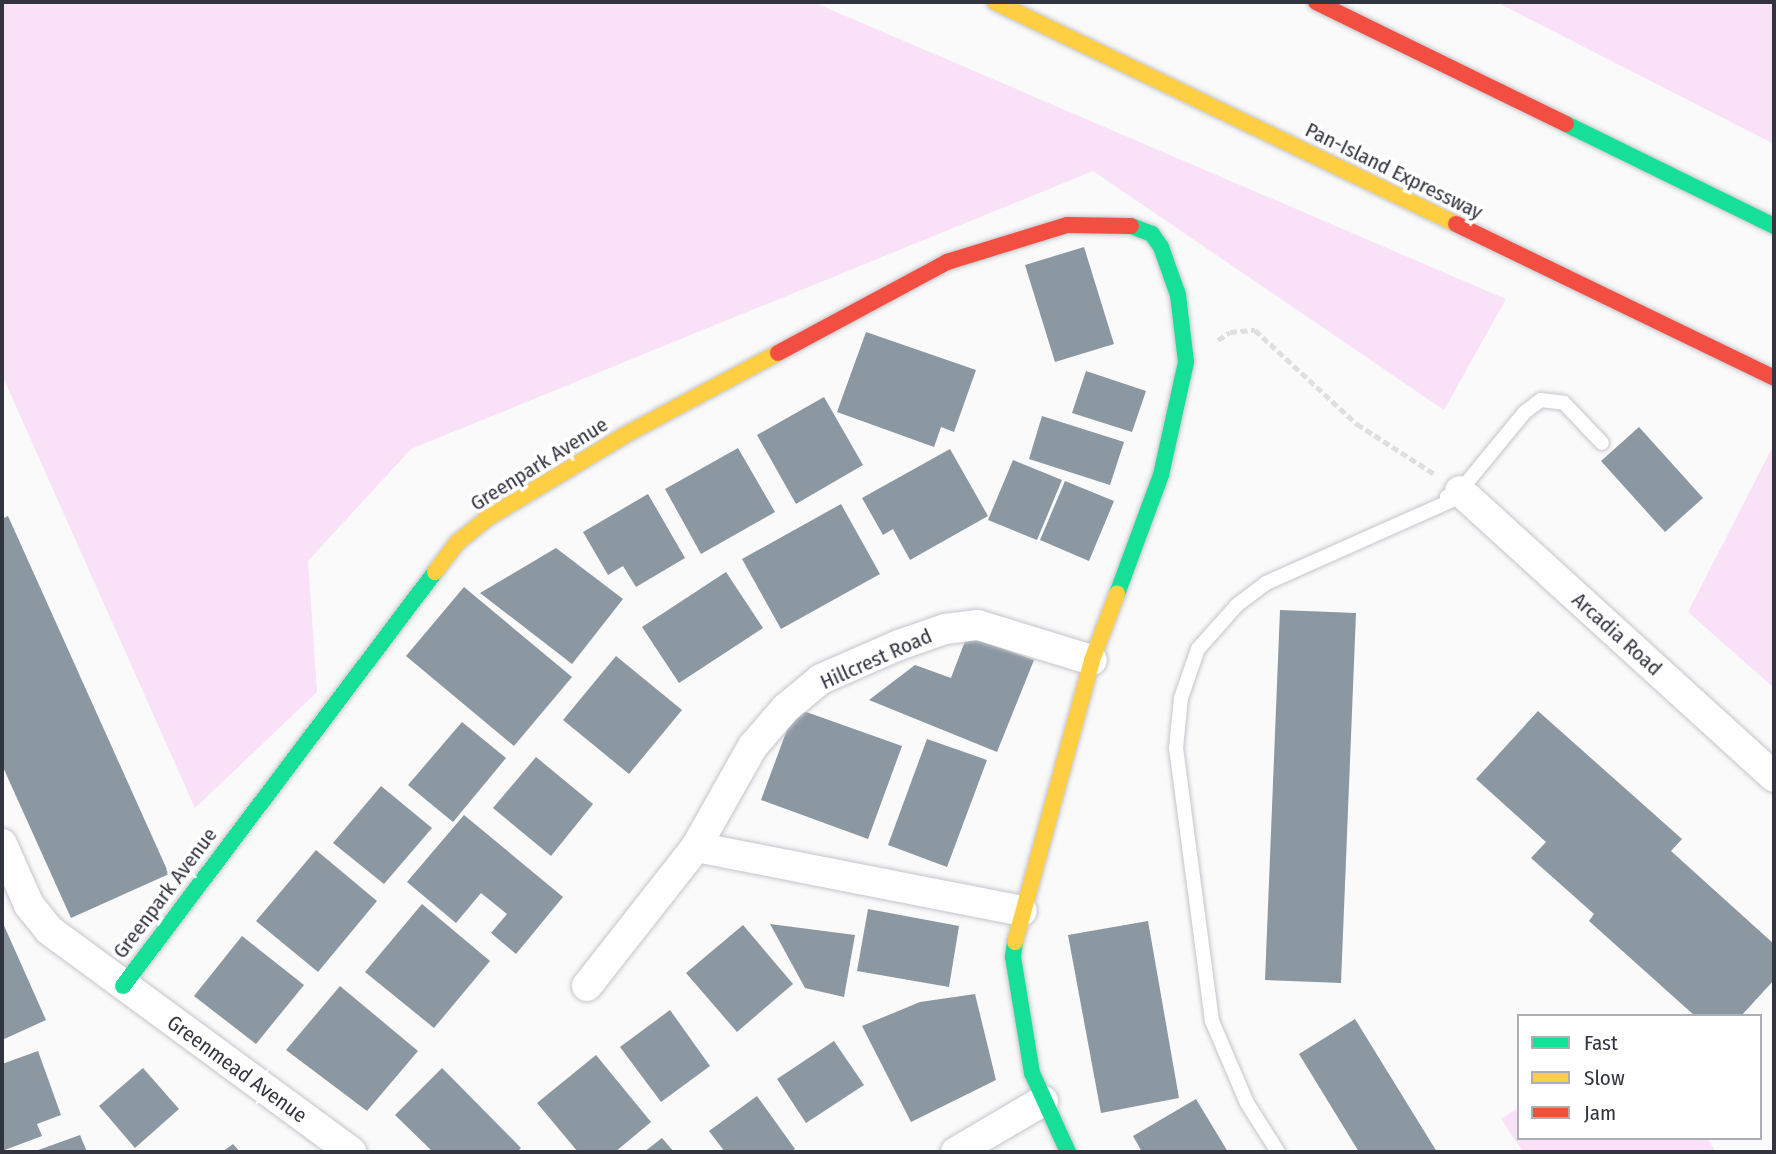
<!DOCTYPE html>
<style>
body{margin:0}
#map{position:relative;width:1776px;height:1154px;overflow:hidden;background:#fafafa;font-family:"Fira Sans Condensed",sans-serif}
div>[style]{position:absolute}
.green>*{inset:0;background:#f9e1f7}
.building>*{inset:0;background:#8b97a1}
.path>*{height:4.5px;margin-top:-2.25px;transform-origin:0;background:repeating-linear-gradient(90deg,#dfdfdf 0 7px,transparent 0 10.5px)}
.roads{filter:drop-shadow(0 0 2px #c4c5cb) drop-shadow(0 0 2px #c4c5cb)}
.lane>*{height:14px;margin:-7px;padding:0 7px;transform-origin:7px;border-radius:7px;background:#fefefe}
.street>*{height:30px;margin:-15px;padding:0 15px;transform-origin:15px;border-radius:15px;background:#fefefe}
.fast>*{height:16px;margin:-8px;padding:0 8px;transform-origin:8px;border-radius:8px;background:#16e098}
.slow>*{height:16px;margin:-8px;padding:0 8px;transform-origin:8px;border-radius:8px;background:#ffcf43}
.jam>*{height:16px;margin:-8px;padding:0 8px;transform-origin:8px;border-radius:8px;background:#f24e42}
span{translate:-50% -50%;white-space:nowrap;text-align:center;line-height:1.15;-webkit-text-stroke:7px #fff;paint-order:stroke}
.street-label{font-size:21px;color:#323440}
.frame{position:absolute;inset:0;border:4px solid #323440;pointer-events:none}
.legend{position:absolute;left:1517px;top:1014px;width:245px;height:126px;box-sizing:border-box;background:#fff;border:2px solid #adaeb3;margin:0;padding:9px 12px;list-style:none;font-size:21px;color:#323440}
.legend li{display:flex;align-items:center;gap:14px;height:35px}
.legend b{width:35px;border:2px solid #adaeb3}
</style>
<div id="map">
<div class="green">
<div style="clip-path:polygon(2px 2px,813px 2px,1506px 299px,1444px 410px,1093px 171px,411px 449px,308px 561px,317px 692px,195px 808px,2px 375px)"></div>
<div style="clip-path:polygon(1496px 2px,1774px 2px,1774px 144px)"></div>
<div style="clip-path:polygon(1771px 450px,1774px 451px,1774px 688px,1688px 612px)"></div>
<div style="clip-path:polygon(1519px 1107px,1519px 1138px,1707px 1138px,1716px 1152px,1523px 1152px,1501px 1119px)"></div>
</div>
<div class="building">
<div style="clip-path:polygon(1084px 247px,1114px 344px,1055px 362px,1025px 265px)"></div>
<div style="clip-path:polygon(866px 332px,976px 370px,954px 432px,941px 427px,934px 447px,837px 412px)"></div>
<div style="clip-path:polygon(1086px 371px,1146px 391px,1132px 432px,1072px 413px)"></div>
<div style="clip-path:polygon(824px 397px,863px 465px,796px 504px,757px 435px)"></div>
<div style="clip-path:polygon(1042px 416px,1124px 442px,1110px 485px,1029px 459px)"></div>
<div style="clip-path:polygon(1639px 427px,1703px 498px,1665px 532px,1601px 461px)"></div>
<div style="clip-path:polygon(738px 448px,775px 512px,701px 554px,665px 489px)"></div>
<div style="clip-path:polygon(950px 449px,988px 516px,910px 560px,893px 529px,883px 535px,862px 498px)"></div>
<div style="clip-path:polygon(1013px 460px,1062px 480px,1037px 540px,988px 520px)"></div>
<div style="clip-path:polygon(1065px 481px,1114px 501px,1089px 561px,1040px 540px)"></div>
<div style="clip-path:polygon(648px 494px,685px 558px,636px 587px,623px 566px,608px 575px,583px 532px)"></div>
<div style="clip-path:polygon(841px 504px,880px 574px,781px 629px,742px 559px)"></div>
<div style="clip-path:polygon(8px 516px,169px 874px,71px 918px,2px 765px,2px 519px)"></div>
<div style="clip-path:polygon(556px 548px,623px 599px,572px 664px,480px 593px)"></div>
<div style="clip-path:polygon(726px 572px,763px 628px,679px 683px,642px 627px)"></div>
<div style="clip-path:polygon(464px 587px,572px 677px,514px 746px,406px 656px)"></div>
<div style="clip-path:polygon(1280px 610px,1356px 613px,1341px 983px,1265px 980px)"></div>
<div style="clip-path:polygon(967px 636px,1034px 660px,997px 752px,869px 700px,915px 665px,951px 678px)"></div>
<div style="clip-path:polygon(616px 656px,682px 710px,629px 774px,563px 720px)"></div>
<div style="clip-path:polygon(795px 708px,902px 746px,868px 839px,761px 800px)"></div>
<div style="clip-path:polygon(1538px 711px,1682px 839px,1671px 851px,1774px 944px,1774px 980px,1741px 1016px,1695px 1016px,1589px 921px,1594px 914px,1531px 858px,1546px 842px,1476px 779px)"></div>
<div style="clip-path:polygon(462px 722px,506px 758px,453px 822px,408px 785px)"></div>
<div style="clip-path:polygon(927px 739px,987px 760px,947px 867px,888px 845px)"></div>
<div style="clip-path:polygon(536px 757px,593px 804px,551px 856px,493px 808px)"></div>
<div style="clip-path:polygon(381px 786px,432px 828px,384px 884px,333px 843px)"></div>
<div style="clip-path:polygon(464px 815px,563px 897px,516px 954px,491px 933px,507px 914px,481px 893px,456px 923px,407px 882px)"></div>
<div style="clip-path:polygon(316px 850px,377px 901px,318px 972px,256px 921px)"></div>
<div style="clip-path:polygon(422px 904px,490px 961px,434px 1028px,365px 972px)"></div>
<div style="clip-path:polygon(868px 909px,959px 926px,949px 987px,857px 971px)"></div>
<div style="clip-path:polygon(2px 921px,46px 1020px,2px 1040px)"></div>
<div style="clip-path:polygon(1148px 921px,1179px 1098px,1101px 1113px,1068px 935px)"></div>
<div style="clip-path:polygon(770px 924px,855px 935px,844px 997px,805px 988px)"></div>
<div style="clip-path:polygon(743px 925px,793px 984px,737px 1032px,686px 973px)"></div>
<div style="clip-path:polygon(242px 936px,304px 985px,256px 1044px,194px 996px)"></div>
<div style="clip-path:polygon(340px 986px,418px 1051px,367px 1111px,286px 1050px)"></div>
<div style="clip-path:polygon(975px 994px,996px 1080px,911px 1122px,862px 1026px,920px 1002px)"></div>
<div style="clip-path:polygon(670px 1010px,710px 1066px,661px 1102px,620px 1047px)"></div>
<div style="clip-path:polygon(1355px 1019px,1437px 1152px,1359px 1152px,1299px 1054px)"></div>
<div style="clip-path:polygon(834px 1041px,864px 1085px,806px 1123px,777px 1079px)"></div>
<div style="clip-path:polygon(38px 1051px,61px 1115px,37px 1124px,42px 1136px,2px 1151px,2px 1064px)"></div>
<div style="clip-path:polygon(596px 1055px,651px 1122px,615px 1152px,578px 1152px,537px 1103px)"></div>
<div style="clip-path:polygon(143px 1068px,179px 1109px,135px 1148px,99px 1106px)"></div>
<div style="clip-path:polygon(442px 1068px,521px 1148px,517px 1152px,433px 1152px,395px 1115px)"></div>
<div style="clip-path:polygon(757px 1096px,795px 1149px,790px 1152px,725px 1152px,709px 1131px)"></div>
<div style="clip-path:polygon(1196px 1099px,1228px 1152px,1142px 1152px,1133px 1136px)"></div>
<div style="clip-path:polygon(80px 1135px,87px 1152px,33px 1152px)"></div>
<div style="clip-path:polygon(662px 1138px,674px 1152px,644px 1152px)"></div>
<div style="clip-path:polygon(233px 1144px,240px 1152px,222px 1152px)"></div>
</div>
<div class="path">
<div style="left:1218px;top:340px;width:14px;rotate:-34deg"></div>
<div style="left:1230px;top:332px;width:25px;rotate:-5deg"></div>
<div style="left:1255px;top:330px;width:139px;rotate:42.7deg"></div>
<div style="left:1357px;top:424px;width:94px;rotate:32.8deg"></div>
</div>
<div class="roads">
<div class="lane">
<div style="left:1278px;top:1152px;width:58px;rotate:-122.3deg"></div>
<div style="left:1247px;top:1103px;width:89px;rotate:-113.1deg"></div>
<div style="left:1212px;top:1021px;width:275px;rotate:-97.5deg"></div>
<div style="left:1176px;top:748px;width:50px;rotate:-84.3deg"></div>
<div style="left:1181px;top:698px;width:52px;rotate:-70.9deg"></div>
<div style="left:1198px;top:649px;width:59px;rotate:-48.4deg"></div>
<div style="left:1237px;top:605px;width:36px;rotate:-37deg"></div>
<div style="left:1266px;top:583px;width:204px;rotate:-24deg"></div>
<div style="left:1452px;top:500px;width:6px;rotate:-149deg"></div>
<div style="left:1447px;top:497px;width:14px;rotate:-25deg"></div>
<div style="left:1460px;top:491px;width:102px;rotate:-50.6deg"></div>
<div style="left:1525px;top:412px;width:20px;rotate:-37deg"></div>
<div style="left:1541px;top:400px;width:23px;rotate:7deg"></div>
<div style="left:1564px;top:403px;width:55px;rotate:46.5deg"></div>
</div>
<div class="street">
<div style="left:1460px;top:491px;width:425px;rotate:42.3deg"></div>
<div style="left:2px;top:844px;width:67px;rotate:66.1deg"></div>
<div style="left:29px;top:905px;width:32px;rotate:51deg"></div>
<div style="left:49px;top:930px;width:375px;rotate:36.3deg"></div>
<div style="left:696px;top:847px;width:332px;rotate:11.1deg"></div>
<div style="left:587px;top:986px;width:177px;rotate:-51.9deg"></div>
<div style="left:696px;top:847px;width:116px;rotate:-60.6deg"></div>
<div style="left:753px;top:746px;width:50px;rotate:-49deg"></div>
<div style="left:786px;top:708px;width:45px;rotate:-39.6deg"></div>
<div style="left:821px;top:679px;width:85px;rotate:-23.6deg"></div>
<div style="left:899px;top:645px;width:49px;rotate:-19.2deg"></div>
<div style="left:945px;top:629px;width:33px;rotate:-7deg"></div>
<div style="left:978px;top:625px;width:119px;rotate:17.1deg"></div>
<div style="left:956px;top:1152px;width:101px;rotate:-30.4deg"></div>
</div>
<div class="fast">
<div style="left:1566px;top:124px;width:232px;rotate:26.1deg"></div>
<div style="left:1117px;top:594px;width:127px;rotate:-69.7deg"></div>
<div style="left:1161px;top:475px;width:116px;rotate:-77.5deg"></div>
<div style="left:1186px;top:362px;width:67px;rotate:-96.8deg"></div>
<div style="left:1178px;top:295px;width:51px;rotate:-109.5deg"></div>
<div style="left:1161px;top:247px;width:16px;rotate:-125deg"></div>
<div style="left:1152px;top:234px;width:22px;rotate:-159deg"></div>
<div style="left:1015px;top:942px;width:15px;rotate:98deg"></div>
<div style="left:1013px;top:957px;width:118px;rotate:80.7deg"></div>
<div style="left:1032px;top:1073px;width:87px;rotate:65.5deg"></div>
<div style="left:123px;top:986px;width:518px;rotate:-53deg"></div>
</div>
<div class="slow">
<div style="left:995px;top:2px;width:512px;rotate:25.71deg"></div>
<div style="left:435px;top:572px;width:38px;rotate:-53deg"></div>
<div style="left:458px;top:542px;width:36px;rotate:-39deg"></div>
<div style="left:486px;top:519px;width:162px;rotate:-31.1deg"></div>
<div style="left:625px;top:435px;width:174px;rotate:-28.2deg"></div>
<div style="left:1015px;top:942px;width:292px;rotate:-74.7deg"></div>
<div style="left:1092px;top:660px;width:71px;rotate:-69.3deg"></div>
</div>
<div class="jam">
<div style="left:1316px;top:2px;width:278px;rotate:26deg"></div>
<div style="left:1456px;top:224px;width:353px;rotate:25.8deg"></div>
<div style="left:778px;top:353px;width:192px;rotate:-28.3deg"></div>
<div style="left:947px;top:262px;width:126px;rotate:-17.1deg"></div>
<div style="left:1067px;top:225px;width:64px;rotate:0.9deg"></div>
</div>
</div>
<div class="street-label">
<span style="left:1394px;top:171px;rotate:26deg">Pan-Island Expressway</span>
<span style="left:539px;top:464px;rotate:-32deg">Greenpark Avenue</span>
<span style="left:1617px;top:634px;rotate:42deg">Arcadia Road</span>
<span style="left:876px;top:659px;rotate:-24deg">Hillcrest Road</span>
<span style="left:165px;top:893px;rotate:-53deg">Greenpark Avenue</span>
<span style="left:237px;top:1069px;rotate:36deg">Greenmead Avenue</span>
</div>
<div class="frame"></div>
<ul class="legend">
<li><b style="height:9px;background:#16e098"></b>Fast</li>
<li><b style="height:9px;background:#ffcf43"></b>Slow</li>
<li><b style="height:9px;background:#f24e42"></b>Jam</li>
</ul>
</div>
